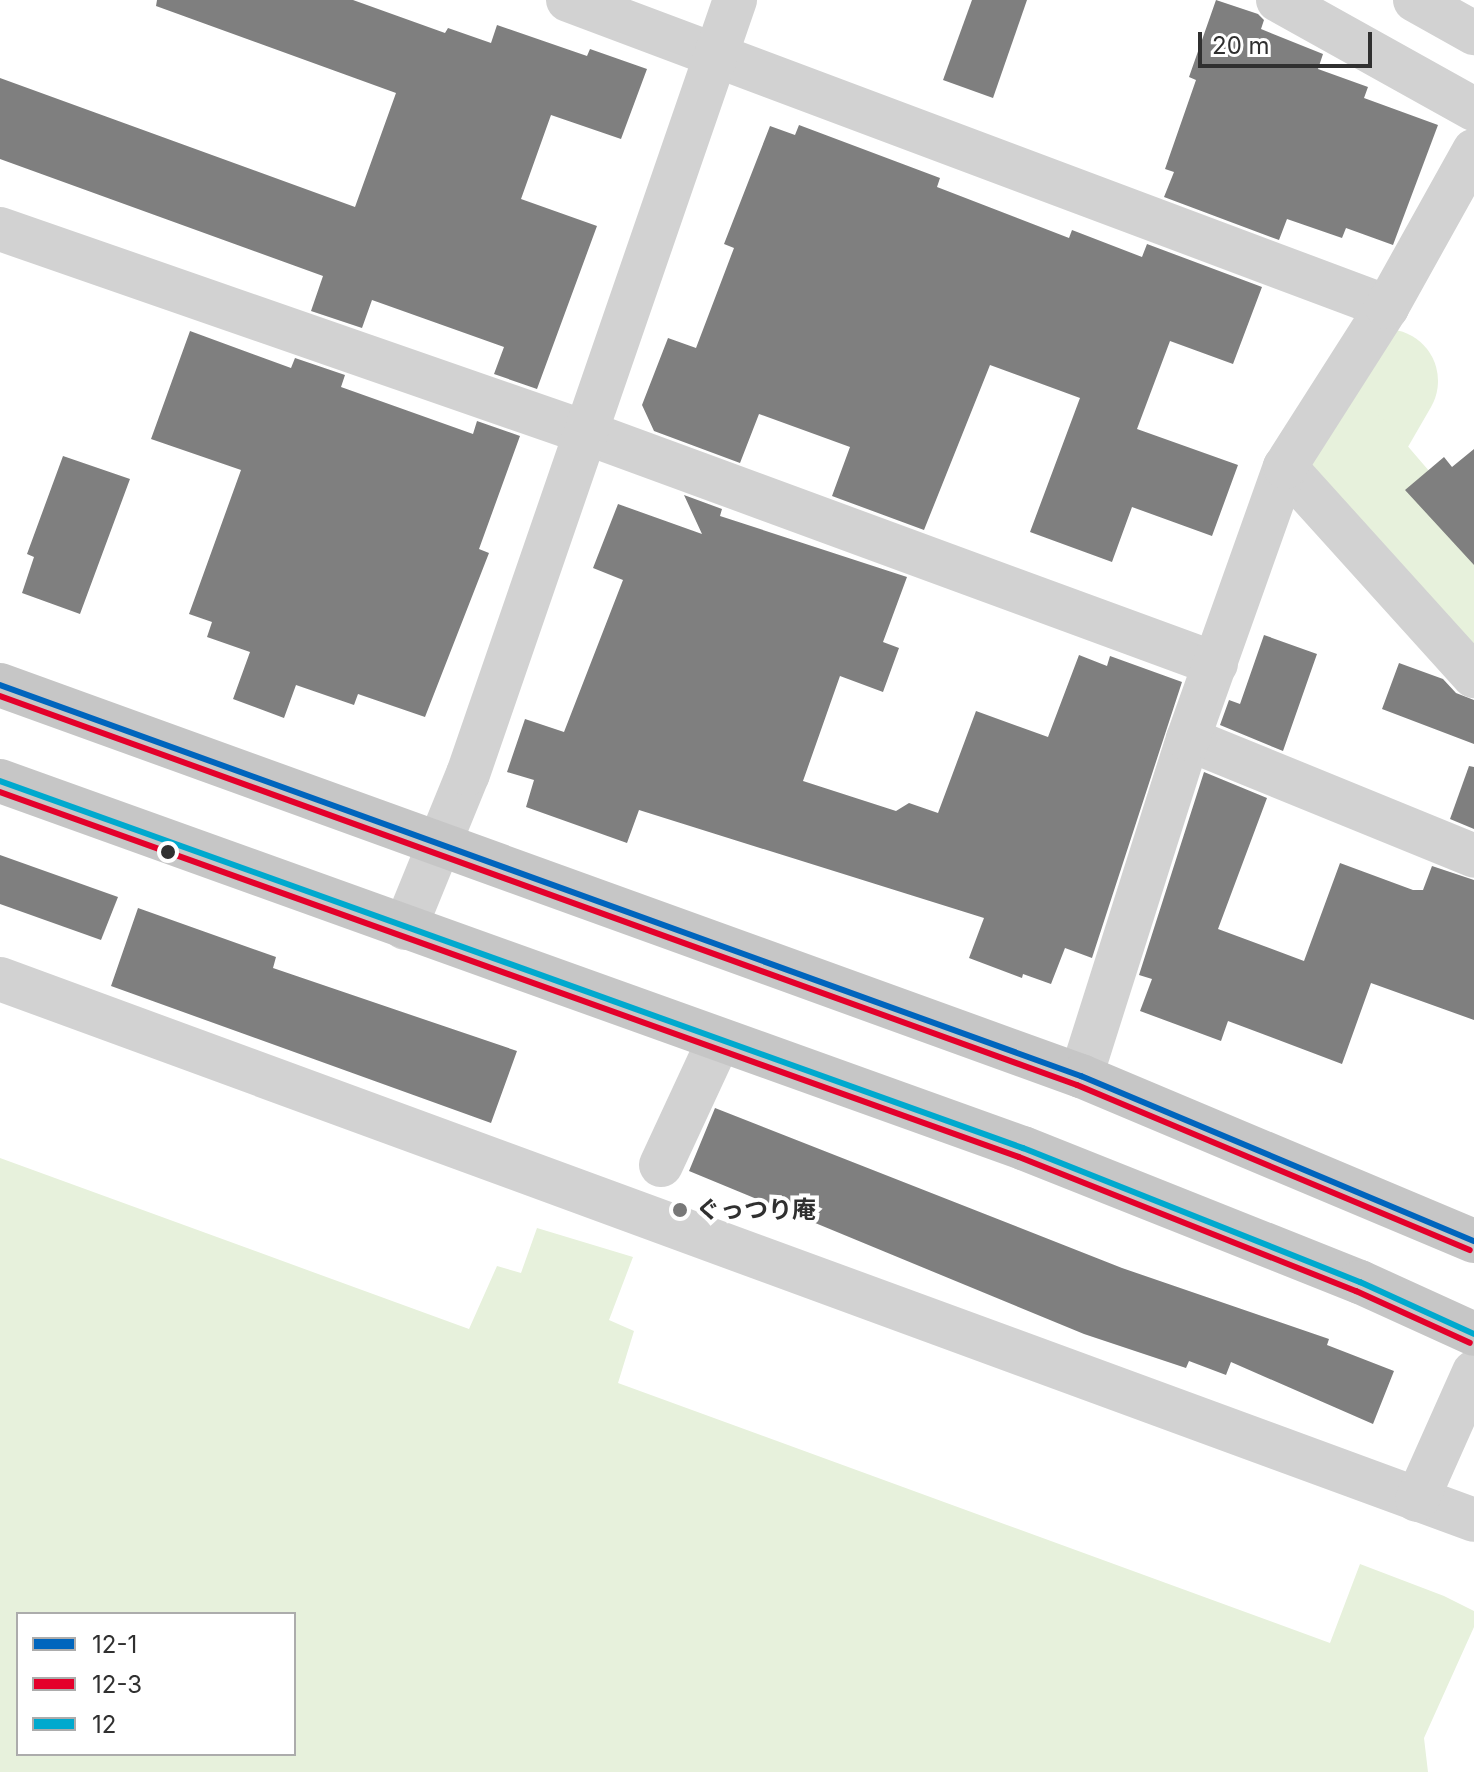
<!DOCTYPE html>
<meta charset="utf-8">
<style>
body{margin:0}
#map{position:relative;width:1474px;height:1772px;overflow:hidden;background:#fff;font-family:Inter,"Noto Sans JP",sans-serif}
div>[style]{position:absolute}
.water>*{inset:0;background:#e7f1dc}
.river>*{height:104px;margin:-52px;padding:0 52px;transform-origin:52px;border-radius:52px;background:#e7f1dc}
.building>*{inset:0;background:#7f7f7f}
.minor>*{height:44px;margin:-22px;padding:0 22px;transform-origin:22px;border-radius:22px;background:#d2d2d2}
.major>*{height:44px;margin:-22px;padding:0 22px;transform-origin:22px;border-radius:22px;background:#c6c6c6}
.bus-1>*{height:6px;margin:-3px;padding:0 3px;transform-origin:3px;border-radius:3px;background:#0065bd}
.bus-2>*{height:6px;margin:-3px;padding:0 3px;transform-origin:3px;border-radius:3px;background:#e4002b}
.bus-3>*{height:6px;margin:-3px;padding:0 3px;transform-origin:3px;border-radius:3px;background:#00a9ce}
.dots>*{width:22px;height:22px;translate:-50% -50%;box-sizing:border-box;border:4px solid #fff;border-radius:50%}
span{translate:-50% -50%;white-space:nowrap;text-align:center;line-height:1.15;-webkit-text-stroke:8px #fff;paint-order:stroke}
.poi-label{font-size:24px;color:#303030;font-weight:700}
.left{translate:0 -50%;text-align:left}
.legend{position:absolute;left:16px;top:1612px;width:280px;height:144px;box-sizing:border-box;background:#fff;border:2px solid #acacac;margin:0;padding:10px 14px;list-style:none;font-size:24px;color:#303030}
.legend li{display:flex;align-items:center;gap:16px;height:40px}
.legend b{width:40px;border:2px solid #acacac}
.scale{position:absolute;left:1198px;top:32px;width:174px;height:36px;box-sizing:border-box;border:4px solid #303030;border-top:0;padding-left:10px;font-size:24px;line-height:28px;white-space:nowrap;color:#303030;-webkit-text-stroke:6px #fff;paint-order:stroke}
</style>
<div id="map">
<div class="water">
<div style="clip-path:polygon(evenodd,0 1158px,469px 1329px,497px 1266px,521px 1273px,537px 1228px,633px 1257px,609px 1320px,634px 1331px,618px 1383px,1330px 1643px,1360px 1564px,1444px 1596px,1474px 1611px,1474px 1627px,1424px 1738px,1428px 1772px,0 1772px,0 1158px,18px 1614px,294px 1614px,294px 1754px,18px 1754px,18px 1614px)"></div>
</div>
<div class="river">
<div style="left:1386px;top:381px;width:74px;rotate:120deg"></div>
<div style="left:1349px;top:445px;width:15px;rotate:82deg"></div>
<div style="left:1351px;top:460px;width:189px;rotate:49.3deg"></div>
</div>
<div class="building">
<div style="clip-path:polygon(157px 0,353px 0,445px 33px,448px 28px,491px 43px,497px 25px,587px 56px,590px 49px,647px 69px,621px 139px,551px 115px,521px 199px,597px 226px,537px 389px,494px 374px,504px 347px,372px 300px,362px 328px,311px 311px,323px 276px,0 159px,0 78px,355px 207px,396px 93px,156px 6px)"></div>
<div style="clip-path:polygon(972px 0,1027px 0,993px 98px,943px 80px)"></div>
<div style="clip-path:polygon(1216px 0,1258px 14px,1264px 20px,1261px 29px,1323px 54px,1318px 69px,1368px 87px,1364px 98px,1438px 125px,1393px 245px,1346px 228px,1342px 238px,1287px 219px,1279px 240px,1164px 197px,1174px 172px,1165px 169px,1196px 80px,1189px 77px)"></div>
<div style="clip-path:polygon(799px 125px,940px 178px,937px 187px,1069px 238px,1072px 230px,1142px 257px,1147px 244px,1262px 287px,1233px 364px,1170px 341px,1137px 429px,1238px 465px,1212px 536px,1132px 507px,1112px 562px,1030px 532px,1080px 398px,990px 365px,924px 530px,832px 496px,850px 447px,759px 414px,740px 463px,654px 431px,642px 405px,668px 338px,696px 348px,734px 248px,724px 244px,770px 126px,795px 135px)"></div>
<div style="clip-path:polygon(190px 331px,291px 368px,295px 358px,345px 375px,341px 387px,473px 434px,477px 421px,520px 436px,479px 549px,489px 553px,425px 717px,358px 694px,354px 705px,296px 685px,284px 718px,233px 699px,250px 652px,207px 637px,212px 622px,189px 614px,241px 470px,151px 439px)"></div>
<div style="clip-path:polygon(1474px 449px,1474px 565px,1405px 490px,1444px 457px,1452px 467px)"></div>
<div style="clip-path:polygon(63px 456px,130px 479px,80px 614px,22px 593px,34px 557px,27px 554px)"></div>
<div style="clip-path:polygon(684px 495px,722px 509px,720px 516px,907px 577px,883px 642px,899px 648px,883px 692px,840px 676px,803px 781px,896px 811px,909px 803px,938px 813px,976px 711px,1048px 737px,1079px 655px,1107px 666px,1110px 656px,1182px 682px,1092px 958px,1065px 948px,1051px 984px,1023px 974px,1022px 978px,969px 958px,984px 918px,639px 810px,627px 843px,526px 807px,534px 780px,507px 772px,525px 719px,564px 732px,623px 580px,593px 568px,618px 504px,702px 534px)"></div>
<div style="clip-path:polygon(1264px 635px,1317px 654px,1283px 751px,1220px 725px,1229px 700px,1240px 704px)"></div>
<div style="clip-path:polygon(1399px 663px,1443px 679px,1456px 693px,1474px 700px,1474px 744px,1382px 709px)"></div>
<div style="clip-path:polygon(1469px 766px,1474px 767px,1474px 829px,1450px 819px)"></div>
<div style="clip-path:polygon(1204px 772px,1267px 798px,1218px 929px,1304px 961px,1340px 863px,1413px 890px,1423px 890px,1432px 866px,1474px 880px,1474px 1020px,1371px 983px,1342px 1064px,1228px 1021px,1221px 1041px,1140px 1011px,1152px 979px,1139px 975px)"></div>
<div style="clip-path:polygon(0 855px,118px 897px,101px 940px,0 904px)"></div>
<div style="clip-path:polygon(138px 908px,276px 957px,273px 968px,517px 1051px,491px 1123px,111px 986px)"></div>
<div style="clip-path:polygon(715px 1108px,1122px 1268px,1329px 1339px,1327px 1345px,1394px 1371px,1373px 1424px,1231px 1362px,1226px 1375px,1189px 1361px,1186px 1368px,1084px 1334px,689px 1171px)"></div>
</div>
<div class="minor">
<div style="left:568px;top:0;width:875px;rotate:20.55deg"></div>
<div style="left:1278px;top:0;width:224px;rotate:29.1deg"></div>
<div style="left:1415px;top:0;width:68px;rotate:29.2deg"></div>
<div style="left:0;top:229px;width:621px;rotate:19.16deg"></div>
<div style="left:587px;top:433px;width:670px;rotate:20.17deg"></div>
<div style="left:1285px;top:467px;width:282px;rotate:47.9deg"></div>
<div style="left:1188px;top:739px;width:309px;rotate:22.2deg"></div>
<div style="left:405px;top:928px;width:166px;rotate:-67.8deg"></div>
<div style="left:468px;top:774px;width:819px;rotate:-70.97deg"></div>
<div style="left:0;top:979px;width:1570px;rotate:20.15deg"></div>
<div style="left:1081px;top:1076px;width:354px;rotate:-72.4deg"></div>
<div style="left:1188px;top:739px;width:289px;rotate:-70.4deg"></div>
<div style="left:1285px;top:467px;width:190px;rotate:-57.5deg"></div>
<div style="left:1387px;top:307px;width:179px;rotate:-60.9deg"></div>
<div style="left:661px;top:1165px;width:138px;rotate:-65.1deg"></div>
<div style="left:1417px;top:1500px;width:140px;rotate:-66deg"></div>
</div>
<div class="major">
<div style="left:0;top:685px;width:1150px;rotate:19.89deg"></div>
<div style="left:1081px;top:1076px;width:426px;rotate:22.8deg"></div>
<div style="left:0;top:781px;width:1087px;rotate:19.74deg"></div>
<div style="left:1023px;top:1148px;width:363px;rotate:21.7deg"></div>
<div style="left:1360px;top:1282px;width:125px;rotate:24.5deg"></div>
</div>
<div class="bus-1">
<div style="left:0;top:685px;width:1150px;rotate:19.89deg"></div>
<div style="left:1081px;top:1076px;width:426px;rotate:22.8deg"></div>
</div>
<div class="bus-2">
<div style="left:0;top:696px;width:1145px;rotate:19.86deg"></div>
<div style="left:1077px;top:1085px;width:426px;rotate:22.8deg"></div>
<div style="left:0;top:792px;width:1082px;rotate:19.71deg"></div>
<div style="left:1019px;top:1157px;width:363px;rotate:21.7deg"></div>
<div style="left:1356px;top:1291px;width:125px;rotate:24.5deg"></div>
</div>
<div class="bus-3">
<div style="left:0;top:781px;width:1087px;rotate:19.74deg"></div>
<div style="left:1023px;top:1148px;width:363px;rotate:21.7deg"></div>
<div style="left:1360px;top:1282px;width:125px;rotate:24.5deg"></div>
</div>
<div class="dots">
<div style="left:168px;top:852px;background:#303030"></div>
<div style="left:680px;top:1210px;background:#787878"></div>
</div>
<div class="poi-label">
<span class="left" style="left:696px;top:1210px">ぐっつり庵</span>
</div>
<ul class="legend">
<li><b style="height:10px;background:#0065bd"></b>12-1</li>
<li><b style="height:10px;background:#e4002b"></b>12-3</li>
<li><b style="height:10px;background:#00a9ce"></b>12</li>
</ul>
<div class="scale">20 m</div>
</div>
